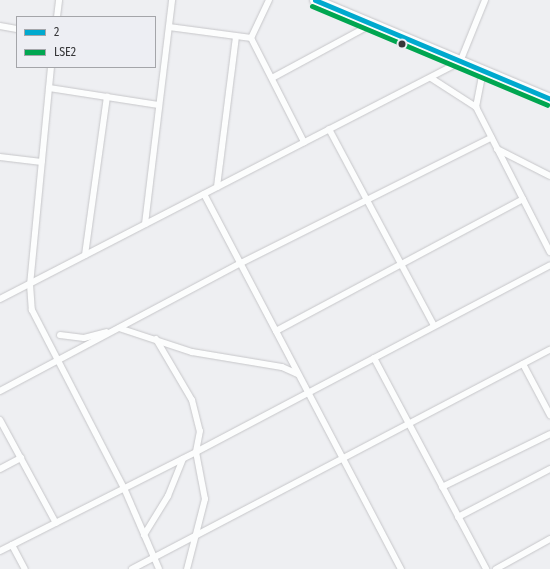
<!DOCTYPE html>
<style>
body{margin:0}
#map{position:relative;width:550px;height:569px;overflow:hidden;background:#eeeff2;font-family:"Fira Sans Condensed",sans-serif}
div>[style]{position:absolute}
.roads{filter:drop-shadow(0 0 1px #c6c6c9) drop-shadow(0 0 1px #c6c6c9)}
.street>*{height:6px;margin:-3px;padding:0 3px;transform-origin:3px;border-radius:3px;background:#fcfdfd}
.primary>*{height:10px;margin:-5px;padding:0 5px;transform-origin:5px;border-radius:5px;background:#fcfdfd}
.bus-1>*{height:5px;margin:-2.5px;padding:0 2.5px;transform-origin:2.5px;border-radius:2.5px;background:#00a9ce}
.bus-2>*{height:5px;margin:-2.5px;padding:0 2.5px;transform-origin:2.5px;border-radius:2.5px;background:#00a651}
.dots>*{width:11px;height:11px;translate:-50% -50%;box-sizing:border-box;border:2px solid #edeef3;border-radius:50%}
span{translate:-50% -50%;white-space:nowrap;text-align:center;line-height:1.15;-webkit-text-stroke:3.5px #edeef3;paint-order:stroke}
.legend{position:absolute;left:16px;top:16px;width:140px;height:52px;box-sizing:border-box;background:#edeef3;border:1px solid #a4a5a9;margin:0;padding:5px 7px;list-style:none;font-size:12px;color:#373739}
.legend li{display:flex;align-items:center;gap:8px;height:20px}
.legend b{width:20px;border:1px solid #a4a5a9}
</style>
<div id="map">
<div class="roads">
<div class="street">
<div style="left:269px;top:0;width:42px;rotate:115.3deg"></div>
<div style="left:251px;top:38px;width:117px;rotate:63deg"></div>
<div style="left:57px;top:17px;width:17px;rotate:-83deg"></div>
<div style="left:0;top:26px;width:17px;rotate:10deg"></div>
<div style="left:169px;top:27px;width:83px;rotate:7.6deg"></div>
<div style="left:51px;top:67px;width:218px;rotate:95.5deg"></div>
<div style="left:30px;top:284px;width:26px;rotate:86deg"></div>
<div style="left:32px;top:310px;width:200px;rotate:62.7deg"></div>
<div style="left:124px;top:488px;width:88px;rotate:66.6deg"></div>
<div style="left:272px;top:78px;width:114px;rotate:-28.4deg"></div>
<div style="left:431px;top:78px;width:54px;rotate:32.8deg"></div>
<div style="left:476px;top:107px;width:163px;rotate:63deg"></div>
<div style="left:49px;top:88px;width:111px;rotate:8.8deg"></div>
<div style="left:476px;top:107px;width:37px;rotate:-79deg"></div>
<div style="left:329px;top:129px;width:223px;rotate:61.9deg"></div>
<div style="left:497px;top:149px;width:59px;rotate:27deg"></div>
<div style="left:0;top:157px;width:42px;rotate:6.8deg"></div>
<div style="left:217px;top:187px;width:151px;rotate:-82.8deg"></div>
<div style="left:204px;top:194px;width:424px;rotate:62.3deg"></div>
<div style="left:145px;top:224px;width:226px;rotate:-83.1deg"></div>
<div style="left:85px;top:255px;width:160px;rotate:-82.1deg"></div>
<div style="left:0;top:299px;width:517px;rotate:-27.26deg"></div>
<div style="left:460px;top:62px;width:67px;rotate:-68deg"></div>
<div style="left:119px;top:328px;width:77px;rotate:18.2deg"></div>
<div style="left:192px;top:352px;width:91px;rotate:9.5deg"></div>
<div style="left:282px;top:367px;width:17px;rotate:24deg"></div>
<div style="left:276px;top:331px;width:280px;rotate:-28.1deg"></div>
<div style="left:60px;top:335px;width:24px;rotate:7deg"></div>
<div style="left:84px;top:338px;width:23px;rotate:-15deg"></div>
<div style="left:156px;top:339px;width:71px;rotate:59.5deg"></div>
<div style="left:192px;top:400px;width:32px;rotate:76deg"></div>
<div style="left:200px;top:431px;width:21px;rotate:101deg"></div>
<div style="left:196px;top:452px;width:48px;rotate:79.2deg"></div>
<div style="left:205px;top:499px;width:72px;rotate:104.4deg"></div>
<div style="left:374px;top:358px;width:239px;rotate:62deg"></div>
<div style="left:523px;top:364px;width:58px;rotate:62.1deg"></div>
<div style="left:0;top:391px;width:273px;rotate:-28deg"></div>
<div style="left:241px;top:263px;width:280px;rotate:-26.6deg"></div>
<div style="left:0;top:420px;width:117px;rotate:61.5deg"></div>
<div style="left:0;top:469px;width:24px;rotate:-28deg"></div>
<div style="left:442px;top:487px;width:120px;rotate:-26.1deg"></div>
<div style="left:458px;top:517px;width:104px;rotate:-27.6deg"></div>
<div style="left:144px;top:535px;width:46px;rotate:-58.4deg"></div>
<div style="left:168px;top:496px;width:40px;rotate:-68deg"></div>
<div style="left:12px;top:545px;width:27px;rotate:62deg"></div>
<div style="left:0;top:551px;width:220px;rotate:-26.8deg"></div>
<div style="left:196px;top:452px;width:400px;rotate:-27.8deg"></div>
<div style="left:132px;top:569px;width:472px;rotate:-27.7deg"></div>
<div style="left:496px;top:569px;width:62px;rotate:-29.1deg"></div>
</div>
<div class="primary">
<div style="left:315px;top:0;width:255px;rotate:22.8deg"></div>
</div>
</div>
<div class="bus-1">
<div style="left:315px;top:0;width:255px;rotate:22.8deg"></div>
</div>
<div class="bus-2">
<div style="left:312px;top:6px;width:255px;rotate:22.8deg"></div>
</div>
<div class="dots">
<div style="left:402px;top:44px;background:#373739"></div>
</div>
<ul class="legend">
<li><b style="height:5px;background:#00a9ce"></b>2</li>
<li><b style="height:5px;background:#00a651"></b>LSE2</li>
</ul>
</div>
